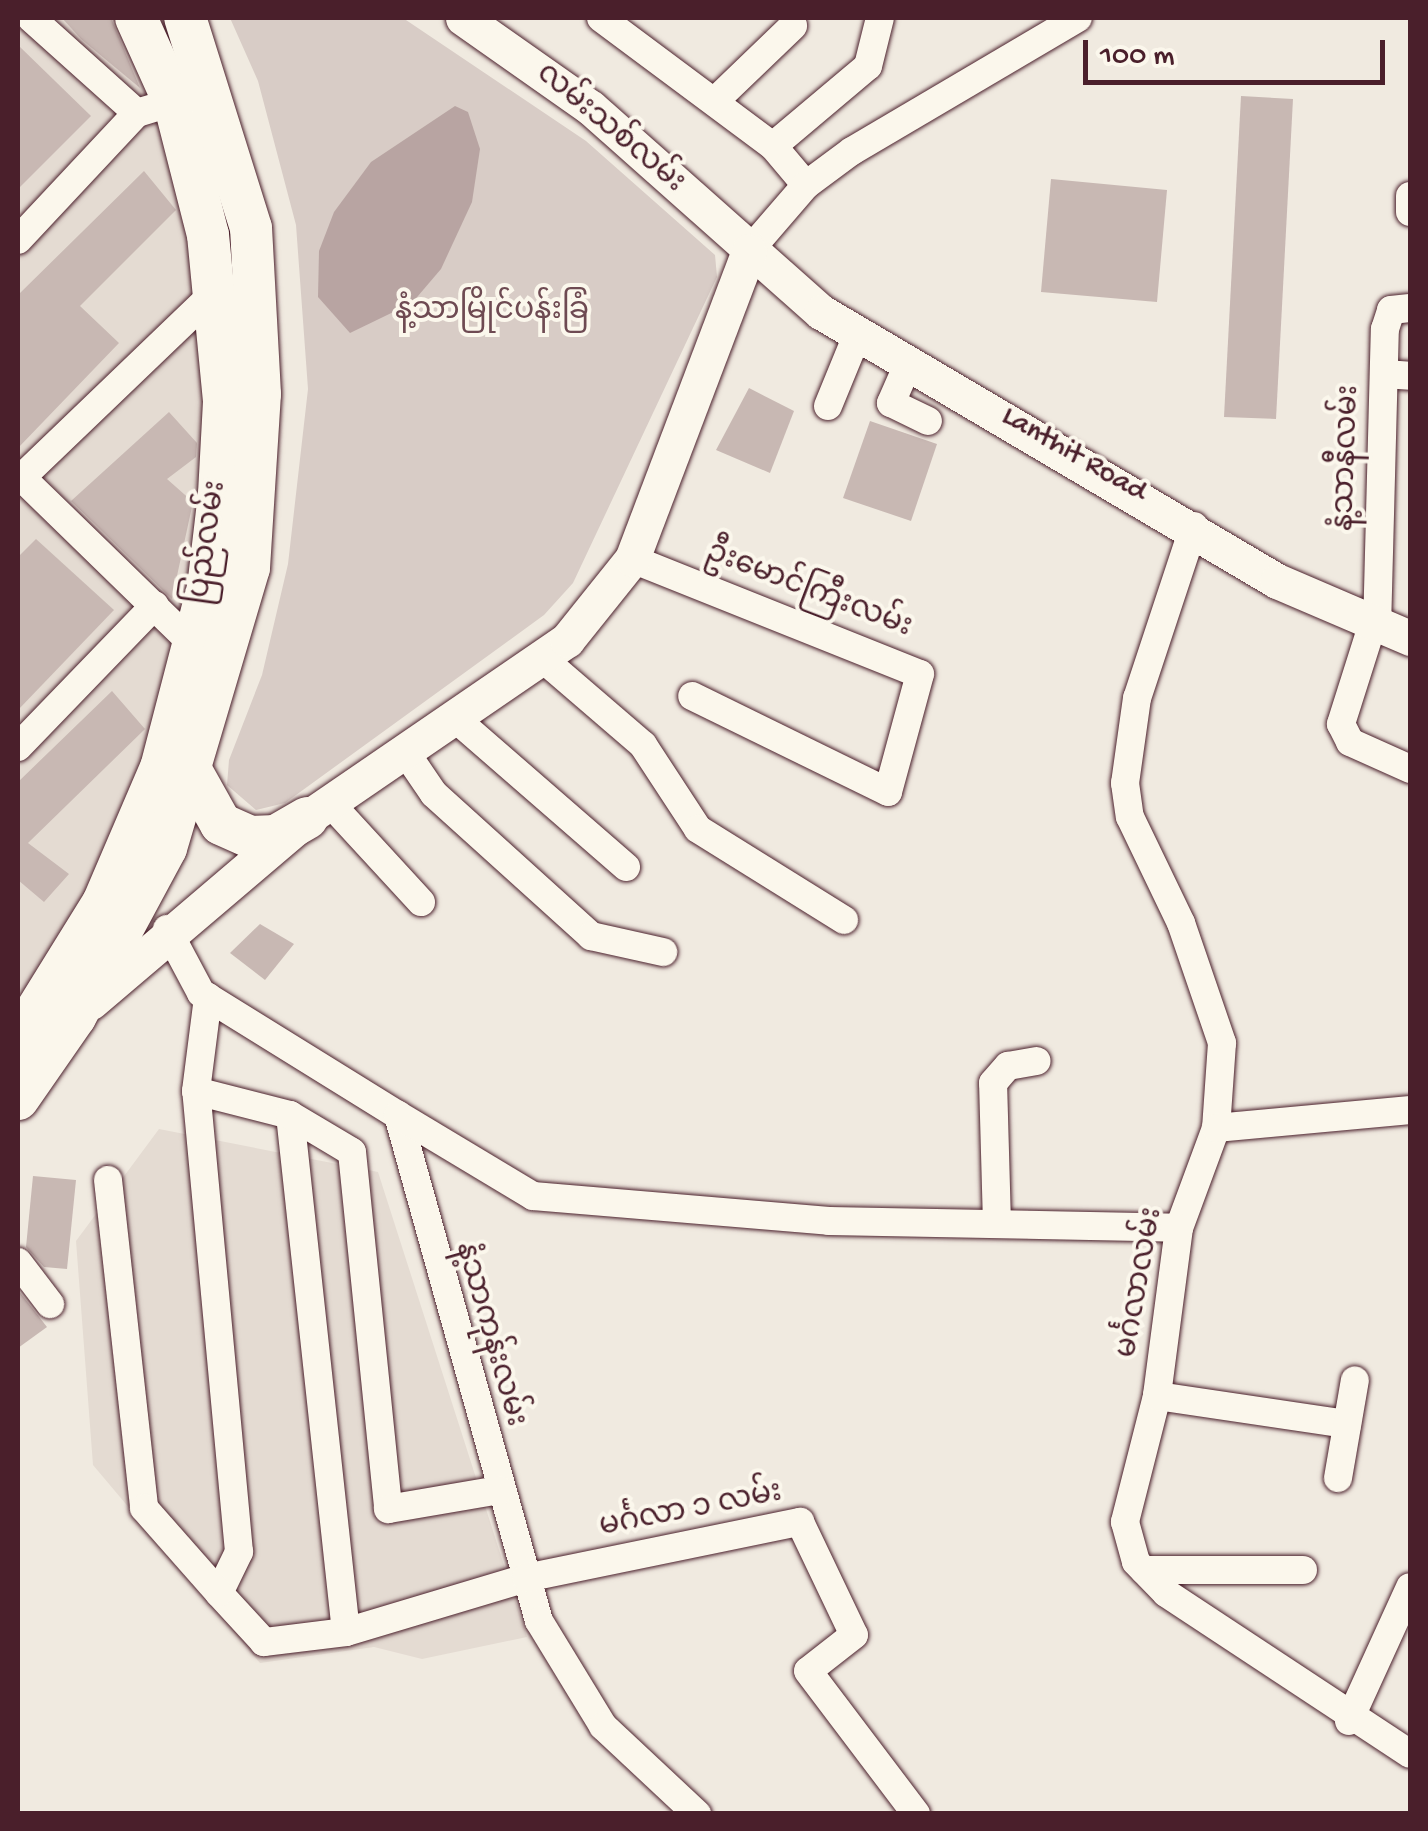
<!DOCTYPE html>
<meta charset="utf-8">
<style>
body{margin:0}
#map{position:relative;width:1428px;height:1831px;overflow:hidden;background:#f0eae0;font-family:"Gochi Hand","Noto Sans Myanmar",sans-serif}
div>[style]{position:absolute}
.built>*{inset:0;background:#e4dbd2}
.green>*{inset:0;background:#d8ccc6}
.water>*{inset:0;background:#b8a4a2}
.building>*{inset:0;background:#c8b8b3}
.roads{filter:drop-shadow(0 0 2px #4a1f2b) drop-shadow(0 0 2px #4a1f2b)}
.minor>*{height:28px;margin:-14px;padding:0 14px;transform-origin:14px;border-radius:14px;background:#fbf7ec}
.major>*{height:35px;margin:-17.5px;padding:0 17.5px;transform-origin:17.5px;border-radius:17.5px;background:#fbf7ec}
.highway>*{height:42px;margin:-21px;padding:0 21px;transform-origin:21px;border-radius:21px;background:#fbf7ec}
span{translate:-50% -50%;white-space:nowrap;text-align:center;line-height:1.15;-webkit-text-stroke:8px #fbf7ec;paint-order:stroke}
.street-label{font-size:30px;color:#4a1f2b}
.park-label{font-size:30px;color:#6e4a52}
.frame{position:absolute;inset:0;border:20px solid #4a1f2b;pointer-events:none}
.scale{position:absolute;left:1083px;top:40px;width:302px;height:45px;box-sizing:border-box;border:5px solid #4a1f2b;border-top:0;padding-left:12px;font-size:30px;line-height:35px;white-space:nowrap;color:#4a1f2b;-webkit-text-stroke:8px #fbf7ec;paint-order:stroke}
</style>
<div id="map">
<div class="built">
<div style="clip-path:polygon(18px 18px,126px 18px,196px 226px,210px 392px,199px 550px,176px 667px,87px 911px,18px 1006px)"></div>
<div style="clip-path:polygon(159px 1129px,378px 1172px,527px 1637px,422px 1659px,374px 1647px,260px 1663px,93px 1465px,76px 1241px)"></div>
</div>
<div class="green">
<div style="clip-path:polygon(230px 18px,403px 18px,586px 141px,715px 255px,717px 277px,573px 583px,544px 615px,285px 803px,256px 810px,227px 785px,229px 760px,262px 675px,288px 564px,308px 389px,296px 225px,258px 81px)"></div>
</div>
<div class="water">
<div style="clip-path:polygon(455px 106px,468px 112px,480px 149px,472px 202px,441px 269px,412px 303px,350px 333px,318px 297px,319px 251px,334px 212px,371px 162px)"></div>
</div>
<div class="building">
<div style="clip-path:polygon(62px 18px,111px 18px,140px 88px,81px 39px)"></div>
<div style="clip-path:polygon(18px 45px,91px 116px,18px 189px)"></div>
<div style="clip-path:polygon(1241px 96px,1293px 99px,1276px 419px,1224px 417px)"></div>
<div style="clip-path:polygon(144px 171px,176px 210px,80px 306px,119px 343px,18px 448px,18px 295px)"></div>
<div style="clip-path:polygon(1051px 179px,1167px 190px,1157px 302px,1041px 292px)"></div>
<div style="clip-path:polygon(749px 388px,794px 411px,770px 473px,716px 450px)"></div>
<div style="clip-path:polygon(169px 412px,197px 443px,196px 457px,167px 479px,193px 502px,172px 599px,71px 501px)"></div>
<div style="clip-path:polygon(870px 421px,937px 444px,911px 521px,843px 498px)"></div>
<div style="clip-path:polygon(36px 539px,114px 610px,18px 710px,18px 557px)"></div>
<div style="clip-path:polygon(112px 691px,145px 729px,28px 843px,69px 874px,44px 902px,18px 880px,18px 782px)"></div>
<div style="clip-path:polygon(260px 924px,294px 944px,265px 980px,230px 953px)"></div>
<div style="clip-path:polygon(33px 1176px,76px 1180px,67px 1269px,44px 1267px,26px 1247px)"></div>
<div style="clip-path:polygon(18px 1290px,47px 1327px,18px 1348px)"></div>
</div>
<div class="roads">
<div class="minor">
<div style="left:31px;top:18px;width:142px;rotate:41.9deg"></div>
<div style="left:601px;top:18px;width:214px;rotate:36.7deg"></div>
<div style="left:773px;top:146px;width:124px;rotate:-40.1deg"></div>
<div style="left:868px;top:66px;width:49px;rotate:-76deg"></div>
<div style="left:716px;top:100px;width:107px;rotate:-43.9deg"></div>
<div style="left:773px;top:146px;width:51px;rotate:49.8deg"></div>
<div style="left:1410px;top:196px;width:16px;rotate:90deg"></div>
<div style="left:18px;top:240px;width:174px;rotate:-46.9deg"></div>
<div style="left:137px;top:113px;width:39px;rotate:-17deg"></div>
<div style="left:749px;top:251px;width:87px;rotate:-49.2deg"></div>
<div style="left:806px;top:185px;width:57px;rotate:-36.5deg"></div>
<div style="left:852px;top:151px;width:262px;rotate:-30.5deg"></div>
<div style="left:909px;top:362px;width:45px;rotate:113.7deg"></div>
<div style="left:891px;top:403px;width:41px;rotate:25.9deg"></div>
<div style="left:1384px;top:374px;width:26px;rotate:4deg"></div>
<div style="left:828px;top:406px;width:79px;rotate:-67.7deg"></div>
<div style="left:18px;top:474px;width:244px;rotate:44.2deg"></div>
<div style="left:18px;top:481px;width:276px;rotate:-43.8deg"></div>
<div style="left:1194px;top:526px;width:181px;rotate:108.3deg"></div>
<div style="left:1137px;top:698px;width:86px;rotate:98deg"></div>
<div style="left:1125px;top:783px;width:34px;rotate:82deg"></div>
<div style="left:1130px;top:817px;width:118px;rotate:64.3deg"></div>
<div style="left:1181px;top:923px;width:127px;rotate:71.1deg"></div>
<div style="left:1222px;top:1043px;width:85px;rotate:94deg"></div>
<div style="left:1216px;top:1128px;width:107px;rotate:110.3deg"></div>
<div style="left:1179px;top:1228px;width:169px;rotate:97.5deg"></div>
<div style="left:1157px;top:1396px;width:130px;rotate:104.3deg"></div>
<div style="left:1125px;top:1522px;width:41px;rotate:74.6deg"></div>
<div style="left:1136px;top:1562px;width:43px;rotate:45.9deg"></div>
<div style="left:1166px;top:1593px;width:292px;rotate:33.4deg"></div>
<div style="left:632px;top:559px;width:310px;rotate:21.8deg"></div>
<div style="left:920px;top:674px;width:122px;rotate:105.2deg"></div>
<div style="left:888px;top:792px;width:218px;rotate:-153.9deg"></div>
<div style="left:1372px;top:626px;width:103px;rotate:107.6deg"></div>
<div style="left:1341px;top:724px;width:20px;rotate:63deg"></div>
<div style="left:1350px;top:742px;width:66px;rotate:24.2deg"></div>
<div style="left:1377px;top:629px;width:300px;rotate:-88.5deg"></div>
<div style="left:1385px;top:329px;width:20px;rotate:-72deg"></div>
<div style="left:1391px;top:310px;width:19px;rotate:-6deg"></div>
<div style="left:542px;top:658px;width:133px;rotate:40.7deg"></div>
<div style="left:643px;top:745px;width:100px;rotate:56.8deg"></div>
<div style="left:698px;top:829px;width:172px;rotate:31.9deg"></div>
<div style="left:457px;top:720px;width:224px;rotate:41deg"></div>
<div style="left:18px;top:747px;width:197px;rotate:-46deg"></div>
<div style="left:404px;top:750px;width:53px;rotate:55.7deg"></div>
<div style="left:434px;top:794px;width:212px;rotate:42.1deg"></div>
<div style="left:591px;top:936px;width:74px;rotate:12.5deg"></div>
<div style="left:329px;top:802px;width:136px;rotate:47.4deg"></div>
<div style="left:167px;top:929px;width:72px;rotate:62deg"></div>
<div style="left:201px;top:993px;width:232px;rotate:31.8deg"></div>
<div style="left:398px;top:1115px;width:525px;rotate:74.43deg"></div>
<div style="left:539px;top:1621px;width:123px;rotate:58.6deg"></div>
<div style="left:603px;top:1726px;width:129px;rotate:43.1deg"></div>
<div style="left:196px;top:1091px;width:97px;rotate:14.3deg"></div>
<div style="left:290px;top:1115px;width:520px;rotate:83.82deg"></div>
<div style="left:346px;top:1632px;width:83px;rotate:173deg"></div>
<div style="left:264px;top:1642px;width:67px;rotate:-132.6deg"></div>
<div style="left:219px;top:1593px;width:46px;rotate:-64deg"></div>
<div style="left:239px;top:1552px;width:463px;rotate:-95.3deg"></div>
<div style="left:196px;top:1091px;width:95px;rotate:-82.7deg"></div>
<div style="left:290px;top:1115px;width:72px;rotate:30.8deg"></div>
<div style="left:352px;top:1152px;width:359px;rotate:84.2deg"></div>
<div style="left:388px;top:1509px;width:113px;rotate:-9.7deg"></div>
<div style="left:398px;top:1115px;width:157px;rotate:31deg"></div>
<div style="left:533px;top:1196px;width:297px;rotate:4.8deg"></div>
<div style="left:829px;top:1221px;width:350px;rotate:1.1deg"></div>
<div style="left:1216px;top:1128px;width:195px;rotate:-5.3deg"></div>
<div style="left:108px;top:1180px;width:330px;rotate:83.7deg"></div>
<div style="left:144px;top:1508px;width:113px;rotate:48.6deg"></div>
<div style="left:997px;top:1224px;width:141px;rotate:-91.6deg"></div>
<div style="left:993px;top:1083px;width:23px;rotate:-49deg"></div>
<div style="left:1008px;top:1066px;width:29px;rotate:-10deg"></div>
<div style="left:18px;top:1262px;width:53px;rotate:52.7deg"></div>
<div style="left:1157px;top:1396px;width:192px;rotate:8.4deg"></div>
<div style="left:1338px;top:1478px;width:99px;rotate:-80.2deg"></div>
<div style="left:1144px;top:1570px;width:159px"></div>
<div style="left:346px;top:1632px;width:188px;rotate:-16.7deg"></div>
<div style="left:526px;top:1578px;width:280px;rotate:-11.6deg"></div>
<div style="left:800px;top:1522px;width:125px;rotate:64.5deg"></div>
<div style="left:854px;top:1635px;width:58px;rotate:142deg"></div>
<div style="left:808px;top:1671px;width:179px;rotate:52.9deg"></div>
<div style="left:1349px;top:1721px;width:147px;rotate:-65.5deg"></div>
</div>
<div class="major">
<div style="left:463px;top:18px;width:156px;rotate:35.1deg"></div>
<div style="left:591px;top:108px;width:307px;rotate:41.6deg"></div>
<div style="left:821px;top:312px;width:529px;rotate:30.54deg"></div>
<div style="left:1277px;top:581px;width:145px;rotate:23.2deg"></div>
<div style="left:91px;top:1002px;width:284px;rotate:-40.4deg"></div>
<div style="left:307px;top:818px;width:315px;rotate:-34.4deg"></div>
<div style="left:567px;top:640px;width:104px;rotate:-51.3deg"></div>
<div style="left:632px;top:559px;width:329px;rotate:-69.2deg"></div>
</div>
<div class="highway">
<div style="left:193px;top:774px;width:57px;rotate:60.8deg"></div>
<div style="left:221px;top:824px;width:32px;rotate:24deg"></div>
<div style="left:250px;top:837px;width:26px;rotate:-2deg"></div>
<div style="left:276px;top:836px;width:36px;rotate:-30deg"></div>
<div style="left:18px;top:1040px;width:161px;rotate:-58.2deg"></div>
<div style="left:103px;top:903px;width:147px;rotate:-66.8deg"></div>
<div style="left:161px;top:768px;width:186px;rotate:-75.4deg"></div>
<div style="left:208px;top:588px;width:95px;rotate:-83.3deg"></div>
<div style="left:219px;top:494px;width:93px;rotate:-86.9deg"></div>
<div style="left:224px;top:401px;width:167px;rotate:-95.5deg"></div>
<div style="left:208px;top:235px;width:137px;rotate:-104.3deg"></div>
<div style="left:174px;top:102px;width:92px;rotate:-114.3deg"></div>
<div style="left:18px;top:1099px;width:100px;rotate:-55.2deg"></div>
<div style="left:75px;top:1017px;width:192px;rotate:-61.7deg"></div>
<div style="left:166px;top:848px;width:292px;rotate:-73.5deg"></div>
<div style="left:249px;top:568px;width:174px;rotate:-86.4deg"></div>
<div style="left:260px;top:394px;width:166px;rotate:-93.1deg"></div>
<div style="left:251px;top:228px;width:220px;rotate:-107.4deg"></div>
</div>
</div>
<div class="street-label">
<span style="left:609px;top:130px;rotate:40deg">လမ်းသစ်လမ်း</span>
<span style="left:1073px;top:456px;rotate:30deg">Lanthit Road</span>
<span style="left:1349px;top:458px;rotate:-88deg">နံ့သာနီလမ်း</span>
<span style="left:210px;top:543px;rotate:-82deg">ပြည်လမ်း</span>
<span style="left:808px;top:592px;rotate:21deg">ဦးမောင်ကြီးလမ်း</span>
<span style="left:1142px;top:1283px;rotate:-80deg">မင်္ဂလာလမ်း</span>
<span style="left:488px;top:1335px;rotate:74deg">နံ့သာကုန်းလမ်း</span>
<span style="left:691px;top:1512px;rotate:-11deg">မင်္ဂလာ ၁ လမ်း</span>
</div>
<div class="park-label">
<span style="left:492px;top:313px">နံ့သာမြိုင်ပန်းခြံ</span>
</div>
<div class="frame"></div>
<div class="scale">100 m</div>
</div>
